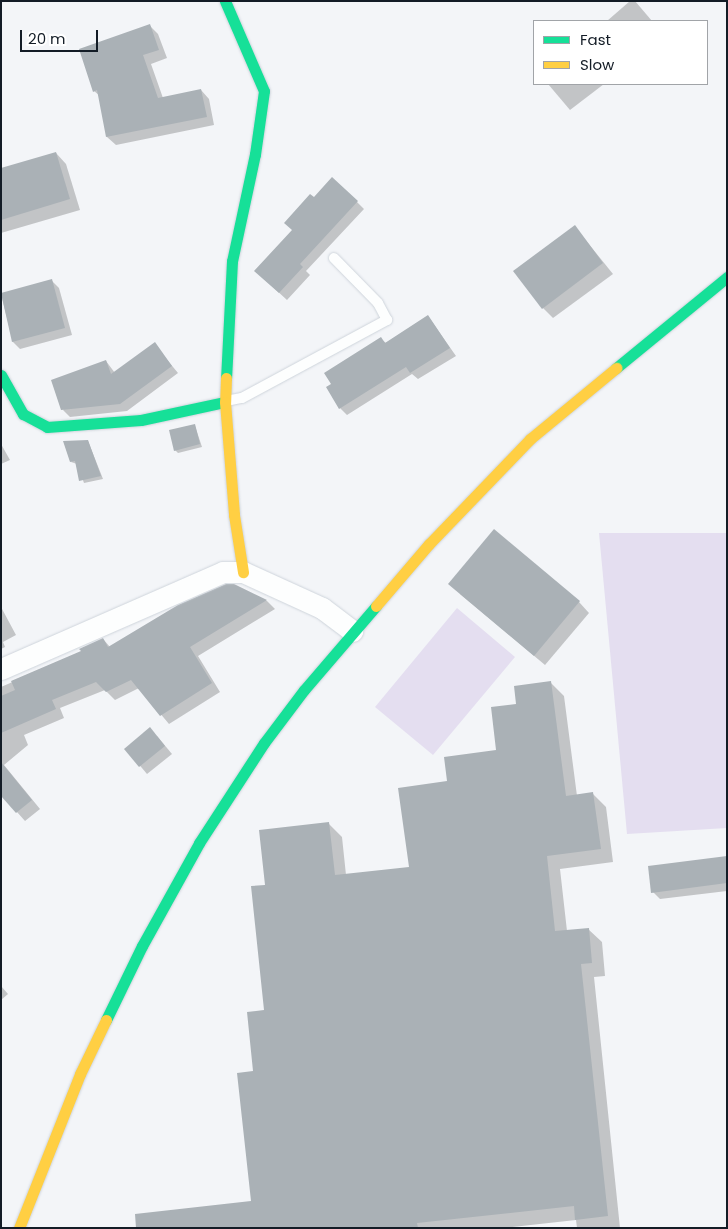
<!DOCTYPE html>
<style>
body{margin:0}
#map{position:relative;width:728px;height:1229px;overflow:hidden;background:#f3f5f8;font-family:Poppins,sans-serif}
div>[style]{position:absolute}
.green>*{inset:0;background:#e4def0}
.shadow>*{inset:0;background:#0003}
.building>*{inset:0;background:#aab1b6}
.roads{filter:drop-shadow(0 0 1px #ced4db) drop-shadow(0 0 1px #ced4db)}
.lane>*{height:10px;margin:-5px;padding:0 5px;transform-origin:5px;border-radius:5px;background:#fdfefe}
.street>*{height:21px;margin:-10.5px;padding:0 10.5px;transform-origin:10.5px;border-radius:10.5px;background:#fdfefe}
.fast>*{height:11px;margin:-5.5px;padding:0 5.5px;transform-origin:5.5px;border-radius:5.5px;background:#16e098}
.slow>*{height:11px;margin:-5.5px;padding:0 5.5px;transform-origin:5.5px;border-radius:5.5px;background:#ffcf43}
span{translate:-50% -50%;white-space:nowrap;text-align:center;line-height:1.15;-webkit-text-stroke:5px #fff;paint-order:stroke}
.frame{position:absolute;inset:0;border:2px solid #131c26;pointer-events:none}
.legend{position:absolute;left:533px;top:20px;width:175px;height:65px;box-sizing:border-box;background:#fff;border:1px solid #a1a4a8;margin:0;padding:6px 9px;list-style:none;font-size:15px;color:#131c26}
.legend li{display:flex;align-items:center;gap:10px;height:25px}
.legend b{width:25px;border:1px solid #a1a4a8}
.scale{position:absolute;left:20px;top:30px;width:78px;height:22px;box-sizing:border-box;border:2px solid #131c26;border-top:0;padding-left:6px;font-size:15px;line-height:18px;white-space:nowrap;color:#131c26;-webkit-text-stroke:4px #fff;paint-order:stroke}
</style>
<div id="map">
<div class="green">
<div style="clip-path:polygon(599px 533px,727px 533px,727px 828px,627px 834px)"></div>
<div style="clip-path:polygon(457px 608px,515px 657px,433px 755px,375px 707px)"></div>
</div>
<div class="shadow">
<div style="clip-path:polygon(630px 1px,635px 1px,652px 21px,607px 21px)"></div>
<div style="clip-path:polygon(150px 26px,158px 34px,167px 58px,151px 64px,163px 98px,201px 90px,209px 99px,214px 125px,116px 145px,107px 137px,100px 96px,94px 91px)"></div>
<div style="clip-path:polygon(548px 84px,604px 84px,570px 110px)"></div>
<div style="clip-path:polygon(56px 153px,66px 164px,80px 210px,1px 233px,1px 170px)"></div>
<div style="clip-path:polygon(314px 199px,357px 202px,364px 209px,306px 271px,310px 275px,287px 300px,263px 278px)"></div>
<div style="clip-path:polygon(575px 227px,613px 274px,553px 318px,543px 308px)"></div>
<div style="clip-path:polygon(52px 281px,59px 288px,72px 335px,20px 349px,13px 342px,1px 294px)"></div>
<div style="clip-path:polygon(428px 316px,456px 356px,418px 379px,412px 374px,347px 415px,340px 408px,381px 339px,386px 343px)"></div>
<div style="clip-path:polygon(154px 344px,178px 373px,127px 411px,70px 417px,63px 410px,106px 361px,115px 373px)"></div>
<div style="clip-path:polygon(195px 426px,202px 447px,178px 453px,175px 450px)"></div>
<div style="clip-path:polygon(88px 441px,103px 479px,84px 483px,77px 464px,71px 462px)"></div>
<div style="clip-path:polygon(1px 444px,10px 460px,1px 464px)"></div>
<div style="clip-path:polygon(234px 586px,267px 601px,275px 609px,198px 656px,220px 692px,169px 724px,139px 688px,115px 700px,105px 690px,60px 708px,64px 718px,24px 735px,28px 745px,4px 765px,40px 809px,25px 821px,1px 794px,1px 687px,82px 652px,103px 639px,110px 647px)"></div>
<div style="clip-path:polygon(460px 594px,579px 602px,589px 613px,545px 665px)"></div>
<div style="clip-path:polygon(1px 607px,16px 635px,3px 642px,5px 647px,1px 649px)"></div>
<div style="clip-path:polygon(550px 682px,564px 696px,577px 796px,593px 794px,606px 807px,613px 862px,560px 869px,567px 931px,588px 929px,602px 942px,605px 976px,594px 977px,620px 1228px,577px 1228px,576px 1220px,503px 1228px,138px 1228px,252px 1202px,255px 1073px,265px 1011px,266px 886px,329px 824px,342px 837px,346px 875px,410px 868px,448px 782px,498px 751px,517px 705px)"></div>
<div style="clip-path:polygon(157px 736px,172px 754px,147px 774px,126px 749px)"></div>
<div style="clip-path:polygon(727px 857px,727px 891px,660px 899px,653px 892px)"></div>
<div style="clip-path:polygon(1px 986px,8px 994px,1px 1000px)"></div>
</div>
<div class="building">
<div style="clip-path:polygon(150px 24px,159px 50px,143px 55px,158px 98px,201px 89px,207px 117px,106px 137px,97px 90px,93px 92px,79px 49px)"></div>
<div style="clip-path:polygon(56px 152px,70px 199px,1px 220px,1px 168px)"></div>
<div style="clip-path:polygon(332px 177px,358px 201px,300px 264px,303px 267px,279px 293px,254px 271px,292px 230px,284px 223px,310px 194px,314px 197px)"></div>
<div style="clip-path:polygon(575px 225px,603px 263px,542px 309px,513px 271px)"></div>
<div style="clip-path:polygon(52px 279px,65px 328px,12px 342px,1px 293px)"></div>
<div style="clip-path:polygon(428px 315px,450px 348px,410px 373px,406px 367px,339px 409px,326px 387px,331px 384px,324px 373px,381px 337px,385px 343px)"></div>
<div style="clip-path:polygon(155px 342px,172px 366px,120px 404px,61px 410px,51px 380px,106px 360px,111px 374px)"></div>
<div style="clip-path:polygon(195px 424px,200px 444px,174px 451px,169px 430px)"></div>
<div style="clip-path:polygon(88px 440px,101px 476px,79px 481px,75px 461px,70px 462px,63px 441px)"></div>
<div style="clip-path:polygon(494px 529px,580px 601px,534px 656px,448px 584px)"></div>
<div style="clip-path:polygon(226px 584px,234px 584px,267px 600px,190px 647px,212px 683px,160px 716px,131px 680px,106px 692px,96px 682px,52px 700px,56px 709px,1px 733px,1px 696px,15px 690px,11px 681px,81px 651px,79px 649px,103px 638px,108px 647px,178px 605px)"></div>
<div style="clip-path:polygon(551px 681px,566px 796px,593px 792px,601px 849px,547px 856px,555px 931px,589px 928px,592px 963px,581px 964px,608px 1216px,575px 1220px,574px 1206px,417px 1223px,418px 1228px,136px 1228px,135px 1214px,251px 1201px,237px 1073px,253px 1071px,247px 1012px,264px 1010px,251px 886px,265px 885px,259px 830px,329px 822px,335px 875px,409px 867px,398px 788px,447px 781px,444px 757px,496px 750px,491px 707px,516px 704px,514px 686px)"></div>
<div style="clip-path:polygon(150px 727px,165px 746px,139px 767px,124px 749px)"></div>
<div style="clip-path:polygon(1px 762px,32px 800px,16px 813px,1px 796px)"></div>
<div style="clip-path:polygon(727px 856px,727px 883px,651px 893px,648px 866px)"></div>
</div>
<div class="roads">
<div class="lane">
<div style="left:226px;top:401px;width:16px;rotate:-11deg"></div>
<div style="left:242px;top:398px;width:165px;rotate:-28.3deg"></div>
<div style="left:387px;top:320px;width:19px;rotate:-118deg"></div>
<div style="left:378px;top:303px;width:63px;rotate:-134.4deg"></div>
</div>
<div class="street">
<div style="left:1px;top:669px;width:242px;rotate:-23.6deg"></div>
<div style="left:223px;top:572px;width:20px"></div>
<div style="left:243px;top:572px;width:87px;rotate:24.5deg"></div>
<div style="left:322px;top:608px;width:38px;rotate:37deg"></div>
</div>
<div class="fast">
<div style="left:225px;top:1px;width:98px;rotate:66.6deg"></div>
<div style="left:264px;top:91px;width:64px;rotate:98.1deg"></div>
<div style="left:255px;top:154px;width:109px;rotate:102.1deg"></div>
<div style="left:232px;top:261px;width:117px;rotate:92.9deg"></div>
<div style="left:616px;top:368px;width:144px;rotate:-39.3deg"></div>
<div style="left:1px;top:375px;width:45px;rotate:60.6deg"></div>
<div style="left:23px;top:414px;width:27px;rotate:28deg"></div>
<div style="left:47px;top:427px;width:94px;rotate:-4.3deg"></div>
<div style="left:141px;top:420px;width:86px;rotate:-12.1deg"></div>
<div style="left:106px;top:1020px;width:82px;rotate:-64.1deg"></div>
<div style="left:142px;top:946px;width:118px;rotate:-61deg"></div>
<div style="left:199px;top:843px;width:119px;rotate:-57deg"></div>
<div style="left:264px;top:743px;width:66px;rotate:-53deg"></div>
<div style="left:304px;top:690px;width:111px;rotate:-49.4deg"></div>
</div>
<div class="slow">
<div style="left:226px;top:378px;width:24px;rotate:92deg"></div>
<div style="left:225px;top:402px;width:113px;rotate:85.4deg"></div>
<div style="left:234px;top:515px;width:58px;rotate:81deg"></div>
<div style="left:376px;top:606px;width:82px;rotate:-49.5deg"></div>
<div style="left:429px;top:544px;width:146px;rotate:-46.1deg"></div>
<div style="left:530px;top:439px;width:112px;rotate:-39.5deg"></div>
<div style="left:19px;top:1228px;width:166px;rotate:-68.4deg"></div>
<div style="left:80px;top:1074px;width:60px;rotate:-64.3deg"></div>
</div>
</div>
<div class="frame"></div>
<ul class="legend">
<li><b style="height:6px;background:#16e098"></b>Fast</li>
<li><b style="height:6px;background:#ffcf43"></b>Slow</li>
</ul>
<div class="scale">20 m</div>
</div>
